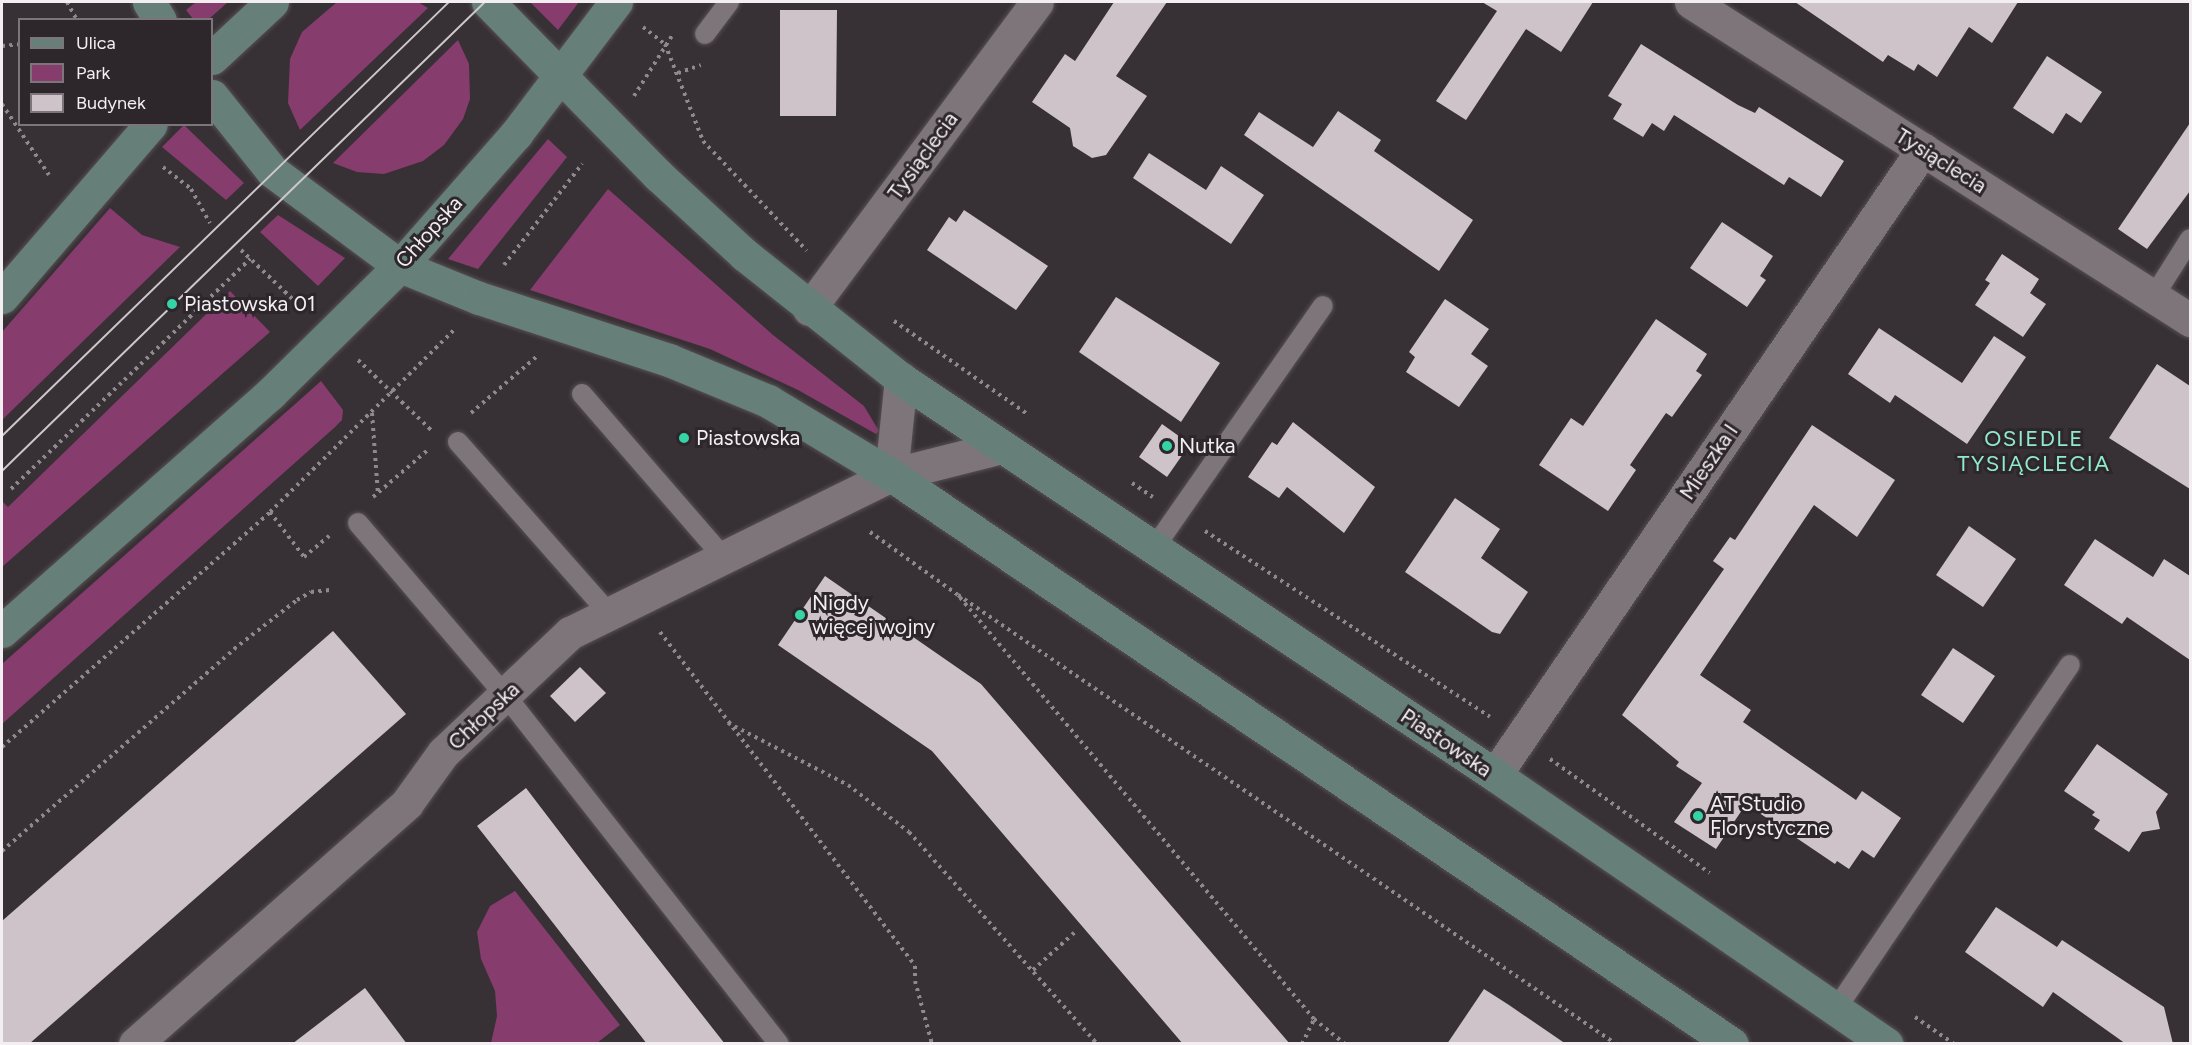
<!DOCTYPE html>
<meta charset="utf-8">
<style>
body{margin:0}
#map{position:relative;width:2192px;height:1045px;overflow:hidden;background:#373034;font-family:Figtree,sans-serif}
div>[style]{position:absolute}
.green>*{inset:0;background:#873c6e}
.building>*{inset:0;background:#cdc3c8}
.path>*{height:4px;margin-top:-2px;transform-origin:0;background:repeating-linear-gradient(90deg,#8f898d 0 3px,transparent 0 7.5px)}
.roads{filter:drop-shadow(0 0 2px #565053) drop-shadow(0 0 2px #565053)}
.lane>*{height:20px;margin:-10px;padding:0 10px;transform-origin:10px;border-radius:10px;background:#7e757a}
.street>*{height:33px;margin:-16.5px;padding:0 16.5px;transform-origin:16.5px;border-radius:16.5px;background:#7e757a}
.secondary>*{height:33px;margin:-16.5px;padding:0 16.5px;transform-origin:16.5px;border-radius:16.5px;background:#668079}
.tram>*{height:1.5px;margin:-0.75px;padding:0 0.75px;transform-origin:0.75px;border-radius:0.75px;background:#cdc7cb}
.dots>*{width:16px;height:16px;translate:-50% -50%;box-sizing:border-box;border:3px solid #2d262a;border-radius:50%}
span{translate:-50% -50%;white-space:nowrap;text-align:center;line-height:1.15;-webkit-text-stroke:6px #2d262a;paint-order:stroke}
.street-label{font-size:21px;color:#f3eef1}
.poi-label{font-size:21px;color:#f3eef1}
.left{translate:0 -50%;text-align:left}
.neighbourhood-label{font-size:22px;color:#8febc9;letter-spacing:1.5px}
.frame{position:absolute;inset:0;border:3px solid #f3eef1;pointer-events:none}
.legend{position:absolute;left:18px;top:18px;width:195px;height:108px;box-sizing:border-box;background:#2d262a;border:2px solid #7c767a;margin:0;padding:8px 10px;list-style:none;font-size:18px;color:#f3eef1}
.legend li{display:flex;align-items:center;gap:12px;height:30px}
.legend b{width:30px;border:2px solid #7c767a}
</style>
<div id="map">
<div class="green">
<div style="clip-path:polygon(196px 2px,228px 2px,209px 19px,193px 19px,186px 10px)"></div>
<div style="clip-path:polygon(337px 2px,418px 2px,428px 8px,300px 130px,288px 103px,290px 59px,302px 32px)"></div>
<div style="clip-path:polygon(530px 2px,579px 2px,558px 30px)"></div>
<div style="clip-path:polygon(458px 40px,469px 64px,470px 99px,463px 119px,444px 145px,423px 161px,384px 174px,357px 172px,333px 163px)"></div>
<div style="clip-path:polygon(184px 125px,244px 183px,226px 200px,162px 147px)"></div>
<div style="clip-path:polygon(548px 139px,567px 157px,478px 269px,448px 259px)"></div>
<div style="clip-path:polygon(608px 189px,773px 335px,864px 406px,879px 431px,876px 434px,798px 390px,710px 349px,530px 290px)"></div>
<div style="clip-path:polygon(110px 208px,142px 235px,180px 247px,2px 420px,2px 332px)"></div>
<div style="clip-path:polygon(278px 215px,345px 258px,318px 286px,260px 232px)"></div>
<div style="clip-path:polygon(230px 291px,270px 332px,2px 567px,2px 501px,8px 507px)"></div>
<div style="clip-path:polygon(321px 381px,343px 410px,342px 420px,334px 428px,2px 724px,2px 664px)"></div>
<div style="clip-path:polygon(515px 891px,620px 1025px,597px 1043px,491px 1043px,497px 1016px,495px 991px,481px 959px,477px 932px,490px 906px)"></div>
</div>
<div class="building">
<div style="clip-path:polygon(1114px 2px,1167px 2px,1116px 76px,1147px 96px,1106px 155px,1092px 158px,1073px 146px,1070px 128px,1032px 102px,1065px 54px,1075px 61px)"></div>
<div style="clip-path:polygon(1482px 2px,1593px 2px,1561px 52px,1526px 29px,1466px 120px,1436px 101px,1497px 11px)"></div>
<div style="clip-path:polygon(1795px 2px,2018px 2px,1992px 43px,1969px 27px,1937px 77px,1918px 64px,1914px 71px,1888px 55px,1883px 62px)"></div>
<div style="clip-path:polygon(780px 10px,837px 10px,836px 116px,780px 116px)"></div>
<div style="clip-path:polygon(1641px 44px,1738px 105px,1755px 113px,1759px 107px,1844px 161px,1821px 197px,1789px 177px,1784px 185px,1674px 115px,1664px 131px,1652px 123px,1643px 137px,1613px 119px,1622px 104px,1608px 96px)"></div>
<div style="clip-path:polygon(2047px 56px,2102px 92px,2081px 123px,2066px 113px,2053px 134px,2013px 108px)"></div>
<div style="clip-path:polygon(1338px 111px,1381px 140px,1374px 151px,1473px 220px,1439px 271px,1244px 135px,1259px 112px,1313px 147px)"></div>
<div style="clip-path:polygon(2190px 123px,2190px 191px,2147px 249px,2118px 229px)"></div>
<div style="clip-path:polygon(1149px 153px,1206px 190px,1221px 166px,1264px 195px,1231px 244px,1133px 178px)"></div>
<div style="clip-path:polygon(964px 210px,1048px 266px,1016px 310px,927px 250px,949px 217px,956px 222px)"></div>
<div style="clip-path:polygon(1722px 222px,1773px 256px,1760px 276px,1766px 280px,1747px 307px,1690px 268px)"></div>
<div style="clip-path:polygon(2002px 254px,2039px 279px,2030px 293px,2046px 304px,2023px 337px,1975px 305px,1990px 283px,1985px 280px)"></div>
<div style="clip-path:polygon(1116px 297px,1220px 363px,1181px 422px,1079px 352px)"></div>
<div style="clip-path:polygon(1445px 299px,1489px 329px,1471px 354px,1488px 366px,1459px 407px,1406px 372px,1415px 357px,1409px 352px)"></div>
<div style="clip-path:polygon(1656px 319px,1707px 354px,1696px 371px,1702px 375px,1672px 417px,1666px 413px,1630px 465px,1636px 470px,1608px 511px,1539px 465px,1571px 418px,1583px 426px)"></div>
<div style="clip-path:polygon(1879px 328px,1962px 383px,1994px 336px,2026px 357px,1967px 444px,1895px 395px,1890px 403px,1848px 374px)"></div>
<div style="clip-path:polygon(2157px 364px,2190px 386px,2190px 489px,2109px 438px)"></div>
<div style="clip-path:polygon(1293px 422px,1375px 487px,1344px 533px,1287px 487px,1279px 498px,1248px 477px,1272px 442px,1277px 445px)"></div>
<div style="clip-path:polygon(1162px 424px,1190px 444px,1167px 477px,1139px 457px)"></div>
<div style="clip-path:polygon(1812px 425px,1895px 480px,1857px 537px,1814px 505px,1700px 675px,1751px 710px,1743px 722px,1856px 800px,1862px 791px,1901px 818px,1874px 858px,1862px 850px,1849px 869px,1837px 861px,1835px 864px,1746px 804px,1716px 849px,1674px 822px,1702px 783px,1676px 766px,1679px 762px,1622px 715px,1724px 569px,1713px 561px,1730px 537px,1735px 540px)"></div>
<div style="clip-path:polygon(1455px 498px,1500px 529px,1481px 558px,1528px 592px,1500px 634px,1492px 632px,1405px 572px)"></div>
<div style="clip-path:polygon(1969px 526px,2016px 559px,1983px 607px,1936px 575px)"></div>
<div style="clip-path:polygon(2095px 539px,2153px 577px,2164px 559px,2190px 576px,2190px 660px,2127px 617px,2122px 624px,2064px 585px)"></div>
<div style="clip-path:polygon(825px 576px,981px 684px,1290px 1044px,1183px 1044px,932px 751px,778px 645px)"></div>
<div style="clip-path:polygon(333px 631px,406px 714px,29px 1044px,2px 1044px,2px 921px)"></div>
<div style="clip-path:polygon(1953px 648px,1995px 676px,1963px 723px,1921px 695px)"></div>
<div style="clip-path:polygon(580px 667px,606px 693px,575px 722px,550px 696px)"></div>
<div style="clip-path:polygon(2097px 744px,2168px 794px,2156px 812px,2160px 829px,2142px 832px,2129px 852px,2094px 829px,2100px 820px,2092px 815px,2095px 812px,2064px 791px)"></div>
<div style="clip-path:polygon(526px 788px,584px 864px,725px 1044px,647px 1044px,536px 901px,477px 826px)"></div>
<div style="clip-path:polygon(1996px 907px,2057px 947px,2062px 940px,2164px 1007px,2173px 1044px,2126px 1044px,2053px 992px,2043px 1007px,1965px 952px)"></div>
<div style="clip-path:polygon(365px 988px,407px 1044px,292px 1044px)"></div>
<div style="clip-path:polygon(1484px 989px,1509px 1005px,1566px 1044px,1447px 1044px)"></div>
</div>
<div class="path">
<div style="left:67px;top:2px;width:21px;rotate:61deg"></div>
<div style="left:643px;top:27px;width:28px;rotate:38deg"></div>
<div style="left:665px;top:44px;width:104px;rotate:68.6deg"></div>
<div style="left:703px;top:141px;width:151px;rotate:46.6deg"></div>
<div style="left:2px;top:46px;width:18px;rotate:-6deg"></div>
<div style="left:678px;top:73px;width:24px;rotate:-19deg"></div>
<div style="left:634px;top:96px;width:73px;rotate:-57.8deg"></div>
<div style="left:2px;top:104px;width:85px;rotate:56.5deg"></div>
<div style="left:163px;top:167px;width:36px;rotate:38deg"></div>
<div style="left:191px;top:189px;width:39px;rotate:61deg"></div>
<div style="left:241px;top:250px;width:86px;rotate:43.6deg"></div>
<div style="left:504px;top:265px;width:128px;rotate:-52.3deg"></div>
<div style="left:894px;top:321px;width:161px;rotate:34.9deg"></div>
<div style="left:358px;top:360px;width:101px;rotate:43.8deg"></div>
<div style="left:372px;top:413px;width:81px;rotate:85.8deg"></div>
<div style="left:471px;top:413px;width:86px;rotate:-40.7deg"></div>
<div style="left:1132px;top:483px;width:25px;rotate:34deg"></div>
<div style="left:11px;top:489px;width:332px;rotate:-43.9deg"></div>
<div style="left:373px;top:497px;width:74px;rotate:-40.6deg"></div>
<div style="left:270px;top:512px;width:56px;rotate:52.9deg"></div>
<div style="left:304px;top:557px;width:33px;rotate:-40deg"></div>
<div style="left:1205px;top:531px;width:340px;rotate:33.1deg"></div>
<div style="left:870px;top:532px;width:108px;rotate:35.6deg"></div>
<div style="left:660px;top:632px;width:420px;rotate:52.6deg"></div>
<div style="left:915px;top:966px;width:15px;rotate:90deg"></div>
<div style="left:915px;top:981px;width:65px;rotate:74.9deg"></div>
<div style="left:728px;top:723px;width:135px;rotate:27.3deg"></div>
<div style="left:848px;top:785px;width:77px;rotate:37.6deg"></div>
<div style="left:909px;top:832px;width:283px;rotate:48.4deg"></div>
<div style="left:2px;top:747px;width:356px;rotate:-41.2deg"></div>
<div style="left:270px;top:512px;width:260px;rotate:-44.7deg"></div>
<div style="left:1550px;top:759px;width:196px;rotate:35.5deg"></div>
<div style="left:2px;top:851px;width:308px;rotate:-41deg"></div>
<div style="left:234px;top:649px;width:80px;rotate:-37.9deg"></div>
<div style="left:297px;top:600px;width:16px;rotate:-30deg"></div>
<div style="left:311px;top:592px;width:19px;rotate:-6deg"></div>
<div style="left:1033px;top:970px;width:57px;rotate:-42.1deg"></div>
<div style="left:1915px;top:1017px;width:47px;rotate:34.7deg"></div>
<div style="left:1314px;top:1019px;width:554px;rotate:-130.02deg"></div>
<div style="left:958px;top:595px;width:797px;rotate:34.31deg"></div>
<div style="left:1302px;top:1044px;width:28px;rotate:-64deg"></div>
<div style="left:1314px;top:1019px;width:40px;rotate:39deg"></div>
</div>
<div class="roads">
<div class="lane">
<div style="left:705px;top:34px;width:40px;rotate:-53deg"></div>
<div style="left:2154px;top:296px;width:67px;rotate:-57.7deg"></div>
<div style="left:582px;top:394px;width:216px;rotate:49.1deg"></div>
<div style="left:458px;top:442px;width:228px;rotate:48.6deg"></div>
<div style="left:358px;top:523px;width:228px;rotate:49.5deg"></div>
<div style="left:506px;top:696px;width:442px;rotate:51.9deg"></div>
<div style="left:1154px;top:548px;width:295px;rotate:-55.1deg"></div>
<div style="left:1836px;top:1009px;width:416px;rotate:-55.8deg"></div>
</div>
<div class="street">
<div style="left:1691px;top:2px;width:592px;rotate:32.51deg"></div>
<div style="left:809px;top:309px;width:382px;rotate:-53.4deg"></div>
<div style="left:891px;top:475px;width:97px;rotate:-84.1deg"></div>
<div style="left:1495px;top:775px;width:758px;rotate:-55.64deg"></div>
<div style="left:135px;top:1044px;width:363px;rotate:-41.5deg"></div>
<div style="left:407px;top:803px;width:62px;rotate:-54.2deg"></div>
<div style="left:443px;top:753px;width:175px;rotate:-43.4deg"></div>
<div style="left:570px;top:633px;width:358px;rotate:-26.2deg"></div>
<div style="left:891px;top:475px;width:114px;rotate:-14.2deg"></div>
</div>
<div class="secondary">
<div style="left:149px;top:2px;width:21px;rotate:59deg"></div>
<div style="left:488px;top:2px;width:243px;rotate:45.5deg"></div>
<div style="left:658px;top:175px;width:118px;rotate:42.6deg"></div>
<div style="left:745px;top:255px;width:199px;rotate:38.5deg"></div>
<div style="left:901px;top:379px;width:714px;rotate:33.69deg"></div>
<div style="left:1495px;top:775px;width:475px;rotate:34.5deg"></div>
<div style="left:212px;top:58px;width:82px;rotate:-43deg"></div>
<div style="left:212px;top:96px;width:96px;rotate:51.3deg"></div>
<div style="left:272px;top:171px;width:159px;rotate:36.6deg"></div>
<div style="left:400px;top:266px;width:85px;rotate:22.1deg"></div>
<div style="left:479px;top:298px;width:200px;rotate:18.1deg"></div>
<div style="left:669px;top:360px;width:107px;rotate:22.5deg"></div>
<div style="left:768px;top:401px;width:144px;rotate:31deg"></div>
<div style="left:891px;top:475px;width:1015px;rotate:34.08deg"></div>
<div style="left:2px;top:297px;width:228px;rotate:-49.3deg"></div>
<div style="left:2px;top:631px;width:358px;rotate:-41.5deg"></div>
<div style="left:270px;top:394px;width:182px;rotate:-44.6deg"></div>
<div style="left:400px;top:266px;width:176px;rotate:-48.7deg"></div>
<div style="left:516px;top:134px;width:166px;rotate:-52.9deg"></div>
</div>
</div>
<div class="tram">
<div style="left:2px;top:436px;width:623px;rotate:-44.15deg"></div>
<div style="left:2px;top:471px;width:673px;rotate:-44.16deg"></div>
</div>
<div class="dots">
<div style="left:172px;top:304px;background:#35d4a7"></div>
<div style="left:684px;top:438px;background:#35d4a7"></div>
<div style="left:1167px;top:446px;background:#35d4a7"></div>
<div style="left:800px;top:615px;background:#35d4a7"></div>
<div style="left:1698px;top:816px;background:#35d4a7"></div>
</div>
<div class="street-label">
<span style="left:923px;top:156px;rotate:-54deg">Tysiąclecia</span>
<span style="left:1941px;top:161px;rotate:32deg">Tysiąclecia</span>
<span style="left:429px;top:232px;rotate:-48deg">Chłopska</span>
<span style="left:1709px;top:462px;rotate:-56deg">Mieszka I</span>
<span style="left:484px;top:716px;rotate:-43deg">Chłopska</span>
<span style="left:1446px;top:743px;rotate:34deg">Piastowska</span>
</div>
<div class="poi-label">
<span class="left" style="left:184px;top:304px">Piastowska 01</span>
<span class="left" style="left:696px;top:438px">Piastowska</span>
<span class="left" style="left:1179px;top:446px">Nutka</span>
<span class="left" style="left:812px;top:615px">Nigdy<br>więcej wojny</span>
<span class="left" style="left:1710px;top:816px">AT Studio<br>Florystyczne</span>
</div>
<div class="neighbourhood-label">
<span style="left:2034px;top:451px">OSIEDLE<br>TYSIĄCLECIA</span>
</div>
<div class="frame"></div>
<ul class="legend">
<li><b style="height:8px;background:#668079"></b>Ulica</li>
<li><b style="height:16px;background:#873c6e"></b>Park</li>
<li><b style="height:16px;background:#cdc3c8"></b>Budynek</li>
</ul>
</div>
